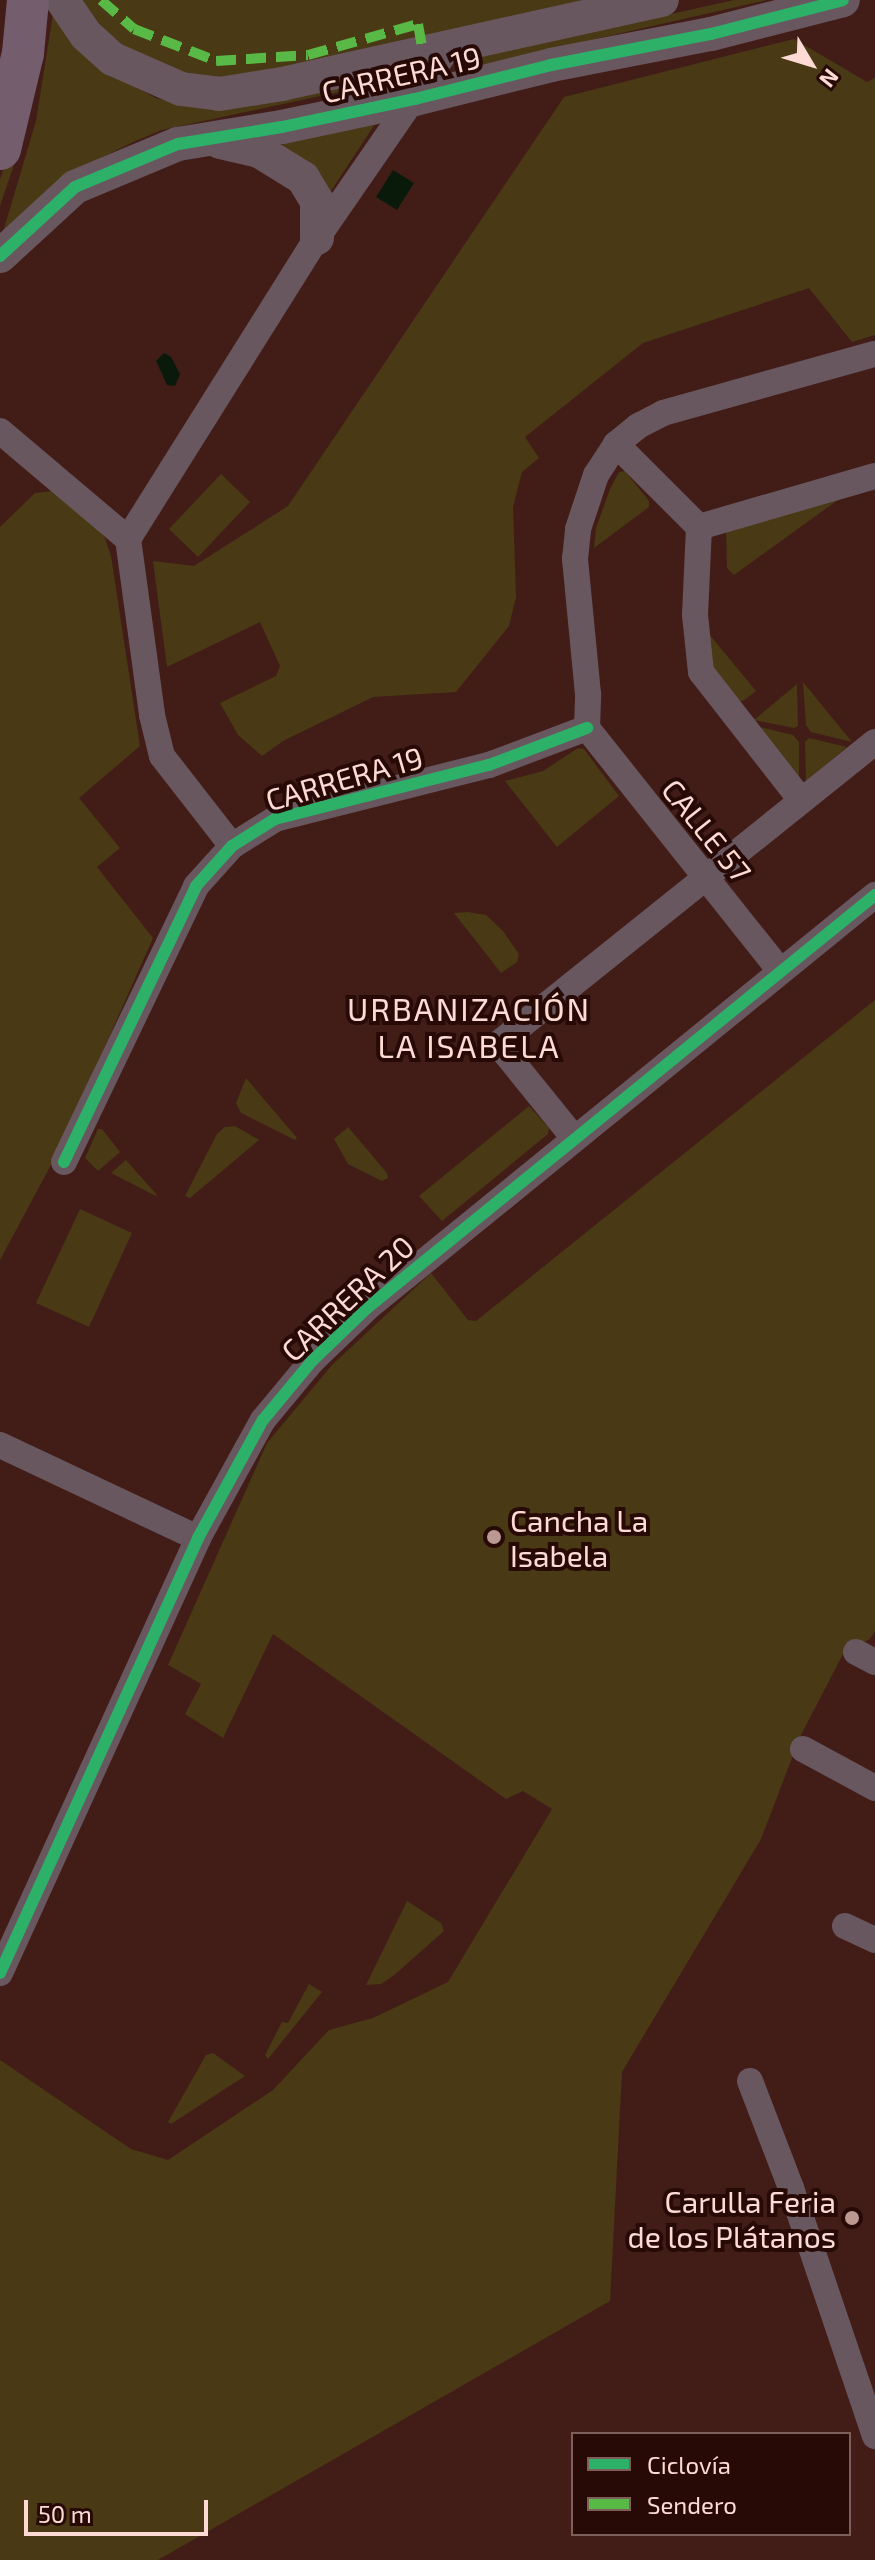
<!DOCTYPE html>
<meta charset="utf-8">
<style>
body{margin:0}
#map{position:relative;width:875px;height:2560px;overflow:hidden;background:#421d18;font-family:"Exo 2",sans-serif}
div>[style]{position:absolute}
.green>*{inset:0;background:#493914}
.water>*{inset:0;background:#091a0a}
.minor>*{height:26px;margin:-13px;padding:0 13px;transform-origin:13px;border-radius:13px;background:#695760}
.tertiary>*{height:34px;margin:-17px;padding:0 17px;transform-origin:17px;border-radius:17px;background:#695760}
.primary>*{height:42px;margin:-21px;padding:0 21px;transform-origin:21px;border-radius:21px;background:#745d6c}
.quiet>*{height:10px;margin-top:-5px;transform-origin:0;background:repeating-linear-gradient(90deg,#58b947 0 20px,transparent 0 30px)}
.cycleway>*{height:12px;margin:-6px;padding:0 6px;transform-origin:6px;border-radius:6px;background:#2db169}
.dots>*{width:22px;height:22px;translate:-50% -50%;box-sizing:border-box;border:4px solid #270a06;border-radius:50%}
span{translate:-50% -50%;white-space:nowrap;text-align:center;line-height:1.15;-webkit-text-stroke:8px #270a06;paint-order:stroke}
.street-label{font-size:30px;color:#fddbd4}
.poi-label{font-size:30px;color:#fddbd4}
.left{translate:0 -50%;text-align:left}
.right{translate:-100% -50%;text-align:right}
.neighbourhood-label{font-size:32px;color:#fddbd4;letter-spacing:2px}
.legend{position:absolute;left:571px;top:2432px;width:280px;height:104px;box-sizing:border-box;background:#270a06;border:2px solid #7d5e58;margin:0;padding:10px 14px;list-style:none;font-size:24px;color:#fddbd4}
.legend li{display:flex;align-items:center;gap:16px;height:40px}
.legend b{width:40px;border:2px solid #7d5e58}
.north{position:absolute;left:771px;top:24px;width:80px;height:80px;-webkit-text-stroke:6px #270a06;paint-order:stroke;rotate:128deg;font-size:22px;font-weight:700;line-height:32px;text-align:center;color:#fddbd4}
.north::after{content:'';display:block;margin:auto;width:28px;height:36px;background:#fddbd4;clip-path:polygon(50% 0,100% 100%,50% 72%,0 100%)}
.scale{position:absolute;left:24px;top:2500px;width:184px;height:36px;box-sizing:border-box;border:4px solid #fddbd4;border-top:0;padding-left:10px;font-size:24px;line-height:28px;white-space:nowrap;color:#fddbd4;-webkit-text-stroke:6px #270a06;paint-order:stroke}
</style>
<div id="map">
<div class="green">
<div style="clip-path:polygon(62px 0,662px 0,181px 89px)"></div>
<div style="clip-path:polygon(734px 0,767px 0,476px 66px,473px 58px)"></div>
<div style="clip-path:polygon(53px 14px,108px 72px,156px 98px,197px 108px,407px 68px,409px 77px,162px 130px,133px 142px,95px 161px,0 242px,36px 121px)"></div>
<div style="clip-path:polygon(794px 39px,867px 82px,875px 78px,875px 335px,852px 342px,809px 288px,643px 343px,525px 437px,539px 458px,522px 472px,513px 507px,516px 597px,509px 626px,456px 692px,373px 697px,283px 741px,262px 756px,238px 735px,220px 703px,276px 676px,280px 666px,260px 622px,167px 667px,153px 561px,194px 566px,288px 506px,564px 97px)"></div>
<div style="clip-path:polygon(371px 121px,375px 124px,329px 194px,276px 146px)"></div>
<div style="clip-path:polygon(13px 140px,19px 150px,0 206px,0 179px)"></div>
<div style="clip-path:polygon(625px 471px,649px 501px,649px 507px,594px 548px,596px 528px,610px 489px,619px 472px)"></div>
<div style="clip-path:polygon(221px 474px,250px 502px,198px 557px,169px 529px)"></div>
<div style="clip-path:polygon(54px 491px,93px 523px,105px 538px,111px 556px,140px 746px,79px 798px,120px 848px,97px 867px,153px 938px,59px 1150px,0 1260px,0 527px,35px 493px)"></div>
<div style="clip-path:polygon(842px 497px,734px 575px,727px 568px,726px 530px)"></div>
<div style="clip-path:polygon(709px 634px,756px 691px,743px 701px,732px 700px,710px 672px)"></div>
<div style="clip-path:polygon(803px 682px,852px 742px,811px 732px,806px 725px)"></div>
<div style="clip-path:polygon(797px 684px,798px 726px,794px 728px,754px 720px)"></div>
<div style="clip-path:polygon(756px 726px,793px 735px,799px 742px,799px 779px)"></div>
<div style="clip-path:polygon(809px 738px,847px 747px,806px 781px,805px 742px)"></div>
<div style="clip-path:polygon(578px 748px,584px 749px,619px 796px,557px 847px,505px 781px,543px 771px)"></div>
<div style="clip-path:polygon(468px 912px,486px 915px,503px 931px,519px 954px,517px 962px,501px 973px,454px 913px)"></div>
<div style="clip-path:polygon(875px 1000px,875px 1631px,870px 1639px,844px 1652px,800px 1737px,761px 1839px,622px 2072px,610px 2301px,158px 2560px,0 2560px,0 2060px,131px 2149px,168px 2160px,273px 2090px,329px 2030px,373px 2018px,448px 1982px,552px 1809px,523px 1791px,506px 1799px,273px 1634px,223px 1738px,185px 1714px,201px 1684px,168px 1665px,267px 1443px,332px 1365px,431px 1273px,468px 1320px,476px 1321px)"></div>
<div style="clip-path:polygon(246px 1078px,297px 1138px,295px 1140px,241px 1113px,236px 1103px)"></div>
<div style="clip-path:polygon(529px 1106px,549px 1128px,548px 1134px,442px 1221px,419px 1196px)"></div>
<div style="clip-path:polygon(235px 1126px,259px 1140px,190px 1198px,185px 1196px,217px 1134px,225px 1127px)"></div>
<div style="clip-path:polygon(348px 1127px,387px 1173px,388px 1178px,382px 1181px,348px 1164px,334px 1139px)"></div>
<div style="clip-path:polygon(98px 1129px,102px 1129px,120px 1152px,98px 1171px,85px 1158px)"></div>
<div style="clip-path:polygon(126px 1160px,157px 1195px,156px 1196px,111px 1173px)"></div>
<div style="clip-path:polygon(80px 1209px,132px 1233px,89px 1327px,36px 1303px)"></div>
<div style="clip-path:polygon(407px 1901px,441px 1923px,444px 1931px,393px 1976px,381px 1984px,366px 1985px)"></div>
<div style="clip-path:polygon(309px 1984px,322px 1992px,268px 2059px,265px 2055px,282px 2022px,288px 2023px)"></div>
<div style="clip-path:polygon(213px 2053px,245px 2076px,171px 2124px,168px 2122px,206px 2055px)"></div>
</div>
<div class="water">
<div style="clip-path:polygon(393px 170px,414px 183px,397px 210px,376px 197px)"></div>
<div style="clip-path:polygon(164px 353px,171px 357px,180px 374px,175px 386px,167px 385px,156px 361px)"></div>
</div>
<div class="minor">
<div style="left:0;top:431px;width:167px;rotate:40.2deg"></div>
<div style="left:128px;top:539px;width:178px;rotate:82.2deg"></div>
<div style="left:152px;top:715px;width:42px;rotate:76.3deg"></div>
<div style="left:162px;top:756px;width:114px;rotate:52.1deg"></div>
<div style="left:616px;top:444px;width:117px;rotate:45deg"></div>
<div style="left:699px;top:527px;width:88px;rotate:92.6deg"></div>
<div style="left:695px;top:615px;width:57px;rotate:84deg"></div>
<div style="left:701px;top:672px;width:162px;rotate:52deg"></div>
<div style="left:699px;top:527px;width:183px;rotate:-16.2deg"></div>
<div style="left:128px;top:539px;width:355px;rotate:-57.9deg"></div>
<div style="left:317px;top:238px;width:232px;rotate:-55.4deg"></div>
<div style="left:587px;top:728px;width:34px;rotate:-88deg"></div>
<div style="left:588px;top:694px;width:136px;rotate:-95.5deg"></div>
<div style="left:575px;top:559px;width:30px;rotate:-84deg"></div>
<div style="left:578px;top:529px;width:57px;rotate:-71.6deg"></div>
<div style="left:596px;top:475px;width:37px;rotate:-57deg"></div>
<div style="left:616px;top:444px;width:28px;rotate:-39deg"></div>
<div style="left:638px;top:426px;width:28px;rotate:-27deg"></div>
<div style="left:663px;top:413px;width:220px;rotate:-15.6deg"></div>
<div style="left:587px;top:728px;width:310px;rotate:51.5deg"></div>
<div style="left:574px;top:1138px;width:121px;rotate:-129deg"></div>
<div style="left:498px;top:1044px;width:483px;rotate:-38.7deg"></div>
<div style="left:64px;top:1162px;width:306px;rotate:-64.4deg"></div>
<div style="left:196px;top:886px;width:54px;rotate:-48deg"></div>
<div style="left:232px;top:846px;width:51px;rotate:-32.1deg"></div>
<div style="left:275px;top:819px;width:221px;rotate:-14.2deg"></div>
<div style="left:489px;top:765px;width:105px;rotate:-20.7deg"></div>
<div style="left:0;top:1445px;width:219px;rotate:25.2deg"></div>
<div style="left:856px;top:1652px;width:21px;rotate:28deg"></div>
<div style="left:803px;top:1749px;width:82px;rotate:28.4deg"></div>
<div style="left:845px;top:1926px;width:33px;rotate:25deg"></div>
<div style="left:0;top:1973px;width:478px;rotate:-65.5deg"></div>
<div style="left:198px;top:1538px;width:135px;rotate:-61.2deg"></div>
<div style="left:263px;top:1420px;width:77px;rotate:-50.3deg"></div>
<div style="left:312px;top:1361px;width:76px;rotate:-43.9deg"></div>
<div style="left:367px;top:1308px;width:655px;rotate:-39.11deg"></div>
<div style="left:750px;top:2081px;width:115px;rotate:69deg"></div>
<div style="left:791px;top:2188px;width:262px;rotate:71.3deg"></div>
</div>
<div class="tertiary">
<div style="left:62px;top:0;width:42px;rotate:55.6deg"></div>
<div style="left:86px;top:35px;width:36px;rotate:42deg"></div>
<div style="left:113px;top:59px;width:74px;rotate:23.8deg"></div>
<div style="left:181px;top:89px;width:38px;rotate:7deg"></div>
<div style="left:219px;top:94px;width:64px;rotate:-9deg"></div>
<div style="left:282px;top:84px;width:389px;rotate:-12.5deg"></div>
<div style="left:220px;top:142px;width:40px;rotate:13deg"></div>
<div style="left:259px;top:151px;width:52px;rotate:31.5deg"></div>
<div style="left:303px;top:178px;width:27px;rotate:59deg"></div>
<div style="left:317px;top:201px;width:37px;rotate:90deg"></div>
<div style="left:0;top:256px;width:102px;rotate:-42.6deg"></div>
<div style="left:75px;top:187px;width:112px;rotate:-22.7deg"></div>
<div style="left:178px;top:144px;width:105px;rotate:-9.3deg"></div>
<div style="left:282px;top:127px;width:136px;rotate:-11.9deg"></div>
<div style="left:415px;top:99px;width:140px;rotate:-14deg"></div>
<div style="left:551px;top:65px;width:163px;rotate:-11deg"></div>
<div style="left:711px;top:34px;width:136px;rotate:-14.4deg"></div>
</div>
<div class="primary">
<div style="left:0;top:149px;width:99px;rotate:-76.5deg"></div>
<div style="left:23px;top:53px;width:53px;rotate:-84.6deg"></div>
</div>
<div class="quiet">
<div style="left:101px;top:0;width:44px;rotate:41.3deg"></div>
<div style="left:134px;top:29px;width:88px;rotate:21.3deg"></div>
<div style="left:216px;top:61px;width:92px;rotate:-3.7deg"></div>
<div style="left:308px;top:55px;width:114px;rotate:-15.7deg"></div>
<div style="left:418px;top:24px;width:29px;rotate:80deg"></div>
</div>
<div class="cycleway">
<div style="left:0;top:256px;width:102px;rotate:-42.6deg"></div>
<div style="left:75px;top:187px;width:112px;rotate:-22.7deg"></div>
<div style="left:178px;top:144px;width:105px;rotate:-9.3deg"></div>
<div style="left:282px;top:127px;width:136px;rotate:-11.9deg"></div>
<div style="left:415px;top:99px;width:140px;rotate:-14deg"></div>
<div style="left:551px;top:65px;width:163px;rotate:-11deg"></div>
<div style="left:711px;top:34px;width:136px;rotate:-14.4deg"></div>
<div style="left:64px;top:1162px;width:306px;rotate:-64.4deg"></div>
<div style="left:196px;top:886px;width:54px;rotate:-48deg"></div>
<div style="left:232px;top:846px;width:51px;rotate:-32.1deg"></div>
<div style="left:275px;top:819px;width:221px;rotate:-14.2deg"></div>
<div style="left:489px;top:765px;width:105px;rotate:-20.7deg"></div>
<div style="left:0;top:1973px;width:478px;rotate:-65.5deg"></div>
<div style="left:198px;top:1538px;width:135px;rotate:-61.2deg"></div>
<div style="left:263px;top:1420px;width:77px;rotate:-50.3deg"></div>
<div style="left:312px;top:1361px;width:76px;rotate:-43.9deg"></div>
<div style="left:367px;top:1308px;width:655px;rotate:-39.11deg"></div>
</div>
<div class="dots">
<div style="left:494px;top:1537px;background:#bc9892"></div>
<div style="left:852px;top:2218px;background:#bc9892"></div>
</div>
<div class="street-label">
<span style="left:401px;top:74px;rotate:-13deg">CARRERA 19</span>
<span style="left:344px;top:778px;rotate:-16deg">CARRERA 19</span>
<span style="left:707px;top:830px;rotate:51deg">CALLE 57</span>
<span style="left:347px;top:1298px;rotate:-43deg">CARRERA 20</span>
</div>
<div class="poi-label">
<span class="left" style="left:510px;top:1537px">Cancha La<br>Isabela</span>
<span class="right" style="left:836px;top:2218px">Carulla Feria<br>de los Plátanos</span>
</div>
<div class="neighbourhood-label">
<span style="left:469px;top:1027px">URBANIZACIÓN<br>LA ISABELA</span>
</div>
<ul class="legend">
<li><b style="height:10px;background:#2db169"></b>Ciclovía</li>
<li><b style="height:10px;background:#58b947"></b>Sendero</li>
</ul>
<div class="north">N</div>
<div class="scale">50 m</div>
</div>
